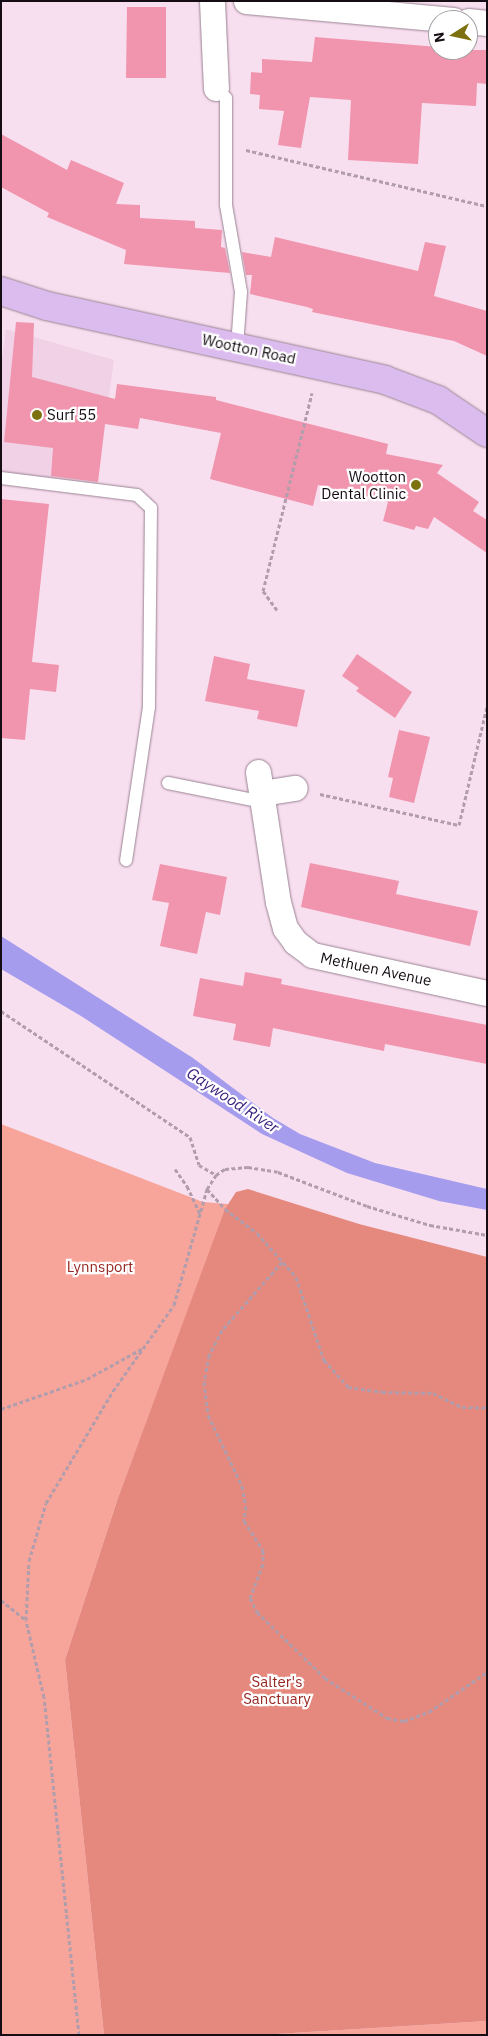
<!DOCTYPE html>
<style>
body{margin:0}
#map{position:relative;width:488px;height:2036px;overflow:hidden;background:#f8dff0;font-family:"IBM Plex Sans",sans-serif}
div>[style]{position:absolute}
.built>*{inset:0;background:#f0d1e6}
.green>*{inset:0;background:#f7a59b}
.forest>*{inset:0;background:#e5887d}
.water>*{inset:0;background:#a59ced}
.building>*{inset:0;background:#f194ad}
.path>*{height:3px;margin-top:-1.5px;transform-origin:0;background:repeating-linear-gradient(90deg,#b19dab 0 4px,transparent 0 6.5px)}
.roads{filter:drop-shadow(0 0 1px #998392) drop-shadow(0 0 1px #998392)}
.service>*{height:12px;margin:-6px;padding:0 6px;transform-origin:6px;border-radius:6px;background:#fff}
.minor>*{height:25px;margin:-12.5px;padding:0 12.5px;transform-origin:12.5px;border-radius:12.5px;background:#fff}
.primary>*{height:28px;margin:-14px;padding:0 14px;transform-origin:14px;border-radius:14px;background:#dcbbee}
.dots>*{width:14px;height:14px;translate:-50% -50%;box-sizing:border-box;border:2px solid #fff;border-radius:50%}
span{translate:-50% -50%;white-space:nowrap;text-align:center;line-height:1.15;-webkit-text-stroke:4.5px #fff;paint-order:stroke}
.street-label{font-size:15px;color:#150d13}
.poi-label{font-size:15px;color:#150d13}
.left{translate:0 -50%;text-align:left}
.right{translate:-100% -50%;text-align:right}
.park-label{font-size:15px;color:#962824}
.water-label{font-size:16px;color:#381f7b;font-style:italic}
.frame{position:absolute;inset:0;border:2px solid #150d13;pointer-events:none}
.north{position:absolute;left:428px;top:10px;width:50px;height:50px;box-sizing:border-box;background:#fff;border:1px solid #a19ea1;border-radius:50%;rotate:260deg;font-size:14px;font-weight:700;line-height:20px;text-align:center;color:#150d13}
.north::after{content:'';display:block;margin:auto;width:18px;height:22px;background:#7d700f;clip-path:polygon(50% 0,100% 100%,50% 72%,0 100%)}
</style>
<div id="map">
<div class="built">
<div style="clip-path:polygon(6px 329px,114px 360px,97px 485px,1px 474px,1px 366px)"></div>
</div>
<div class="green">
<div style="clip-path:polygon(1px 1124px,203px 1202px,228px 1204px,118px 1498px,65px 1660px,104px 2035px,1px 2035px)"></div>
<div style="clip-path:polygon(487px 2021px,487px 2035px,260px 2035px)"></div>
</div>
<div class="forest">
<div style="clip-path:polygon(248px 1189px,359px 1224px,487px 1257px,487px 2021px,260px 2035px,104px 2035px,65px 1660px,118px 1498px,225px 1209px,236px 1192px)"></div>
</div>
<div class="water">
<div style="clip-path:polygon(1px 936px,193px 1058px,273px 1118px,300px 1134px,375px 1163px,487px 1189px,487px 1210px,439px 1201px,347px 1173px,262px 1134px,81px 1016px,1px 969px)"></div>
</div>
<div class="building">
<div style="clip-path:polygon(127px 7px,166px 7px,166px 78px,126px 78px)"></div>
<div style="clip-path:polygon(315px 37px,438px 47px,438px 50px,487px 50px,487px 84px,477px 83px,476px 106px,422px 103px,418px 164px,348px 160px,351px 100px,310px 97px,301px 148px,278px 145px,284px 111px,259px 109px,260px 95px,250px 94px,251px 72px,262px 73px,262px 59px,312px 62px)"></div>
<div style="clip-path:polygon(1px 134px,67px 170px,71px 160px,124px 183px,116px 204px,140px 205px,140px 218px,195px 221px,195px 228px,222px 230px,221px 247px,225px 248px,230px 273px,124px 264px,126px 250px,47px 217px,49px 213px,1px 187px)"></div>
<div style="clip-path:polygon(275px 237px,418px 271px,425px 242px,446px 246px,434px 296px,487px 311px,487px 356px,454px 341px,312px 312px,313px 309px,307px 307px,250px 294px,252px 275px,246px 275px,242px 252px,271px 257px)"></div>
<div style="clip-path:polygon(16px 322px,34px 323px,32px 377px,115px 399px,117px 384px,216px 397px,216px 400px,388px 444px,386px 454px,443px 465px,437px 473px,479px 502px,473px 511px,487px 520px,487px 553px,434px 517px,428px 529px,416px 526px,414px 530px,383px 521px,388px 502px,318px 485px,313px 506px,210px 479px,221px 433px,140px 418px,138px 429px,105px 424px,98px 482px,51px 476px,53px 448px,4px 442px)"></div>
<div style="clip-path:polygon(1px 499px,49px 504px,32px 662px,59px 665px,56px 692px,30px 689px,25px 740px,1px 738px)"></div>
<div style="clip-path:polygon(357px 654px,412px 692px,395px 718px,356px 691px,359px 688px,342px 676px)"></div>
<div style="clip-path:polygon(214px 656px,250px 664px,247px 679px,305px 690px,297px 727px,257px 719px,259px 711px,205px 701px)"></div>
<div style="clip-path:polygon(399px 730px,430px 737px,414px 803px,389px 797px,393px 778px,388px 777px)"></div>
<div style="clip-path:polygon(310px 863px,399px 881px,396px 894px,478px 911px,470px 946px,301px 907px)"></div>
<div style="clip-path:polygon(160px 864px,227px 877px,220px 915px,206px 912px,197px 954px,160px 946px,169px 903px,152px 900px)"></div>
<div style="clip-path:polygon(245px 972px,282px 979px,281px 984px,487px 1025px,487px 1064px,385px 1044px,384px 1051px,273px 1028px,270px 1047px,233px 1040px,236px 1024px,193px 1016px,200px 978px,243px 986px)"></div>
</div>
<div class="path">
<div style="left:246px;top:150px;width:247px;rotate:13.1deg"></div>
<div style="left:277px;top:610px;width:24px;rotate:-126deg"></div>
<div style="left:263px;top:591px;width:204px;rotate:-76.1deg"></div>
<div style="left:320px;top:794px;width:142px;rotate:12.6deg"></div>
<div style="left:459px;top:825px;width:121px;rotate:-76.7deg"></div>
<div style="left:1px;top:1011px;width:227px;rotate:33.7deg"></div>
<div style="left:190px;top:1137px;width:29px;rotate:72deg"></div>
<div style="left:199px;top:1165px;width:20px;rotate:30deg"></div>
<div style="left:175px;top:1169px;width:21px;rotate:55deg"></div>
<div style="left:187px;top:1186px;width:31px;rotate:65deg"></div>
<div style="left:207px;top:1189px;width:27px;rotate:48deg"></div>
<div style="left:225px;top:1209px;width:40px;rotate:37deg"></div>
<div style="left:257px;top:1233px;width:59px;rotate:48.4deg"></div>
<div style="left:296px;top:1277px;width:88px;rotate:71.4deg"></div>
<div style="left:324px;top:1360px;width:36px;rotate:48deg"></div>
<div style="left:348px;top:1387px;width:34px;rotate:8deg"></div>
<div style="left:382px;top:1392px;width:51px;rotate:1.1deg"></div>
<div style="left:433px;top:1393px;width:32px;rotate:26deg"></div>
<div style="left:462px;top:1407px;width:25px;rotate:2deg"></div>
<div style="left:282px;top:1262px;width:91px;rotate:131.4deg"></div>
<div style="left:222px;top:1330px;width:28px;rotate:117deg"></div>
<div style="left:209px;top:1355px;width:27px;rotate:100deg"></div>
<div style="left:204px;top:1382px;width:33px;rotate:83deg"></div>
<div style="left:208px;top:1415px;width:79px;rotate:64.4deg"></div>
<div style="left:242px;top:1486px;width:20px;rotate:79deg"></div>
<div style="left:246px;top:1506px;width:15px;rotate:98deg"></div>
<div style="left:244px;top:1521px;width:35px;rotate:57deg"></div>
<div style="left:263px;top:1550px;width:14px;rotate:90deg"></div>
<div style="left:263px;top:1564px;width:36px;rotate:111deg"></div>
<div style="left:250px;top:1598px;width:16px;rotate:63deg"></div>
<div style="left:257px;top:1612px;width:95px;rotate:44.1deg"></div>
<div style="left:325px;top:1678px;width:74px;rotate:32.8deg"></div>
<div style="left:387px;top:1718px;width:17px;rotate:10deg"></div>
<div style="left:404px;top:1721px;width:27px;rotate:-20deg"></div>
<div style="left:429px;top:1712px;width:70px;rotate:-34.6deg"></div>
<div style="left:1px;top:1409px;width:91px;rotate:-19.2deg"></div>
<div style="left:87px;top:1379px;width:66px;rotate:-28.9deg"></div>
<div style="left:1px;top:1600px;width:32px;rotate:39deg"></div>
<div style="left:79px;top:2035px;width:340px;rotate:-95.9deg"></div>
<div style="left:44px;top:1697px;width:79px;rotate:-103.2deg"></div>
<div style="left:26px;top:1620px;width:59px;rotate:-87.1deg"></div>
<div style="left:29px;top:1561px;width:60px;rotate:-73.7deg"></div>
<div style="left:46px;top:1503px;width:131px;rotate:-59.1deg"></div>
<div style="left:113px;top:1391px;width:105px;rotate:-54.7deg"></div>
<div style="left:174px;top:1305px;width:121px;rotate:-74.1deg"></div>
<div style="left:207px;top:1189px;width:17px;rotate:-57deg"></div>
<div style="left:216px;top:1175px;width:11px;rotate:-34deg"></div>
<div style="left:225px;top:1169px;width:23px;rotate:-5deg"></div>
<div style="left:248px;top:1167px;width:30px;rotate:9deg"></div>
<div style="left:278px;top:1172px;width:95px;rotate:20.9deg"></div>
<div style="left:367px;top:1206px;width:66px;rotate:16.8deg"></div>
<div style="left:430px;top:1225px;width:58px;rotate:10deg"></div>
</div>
<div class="roads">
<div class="service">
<div style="left:216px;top:88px;width:14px;rotate:45deg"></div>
<div style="left:226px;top:98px;width:107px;rotate:90deg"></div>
<div style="left:226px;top:205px;width:88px;rotate:80.2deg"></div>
<div style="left:241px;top:292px;width:54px;rotate:94.2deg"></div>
<div style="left:1px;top:478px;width:137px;rotate:7.1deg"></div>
<div style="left:137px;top:495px;width:19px;rotate:43deg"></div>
<div style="left:151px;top:508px;width:199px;rotate:90.6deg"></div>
<div style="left:149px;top:707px;width:155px;rotate:98.5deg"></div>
<div style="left:168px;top:783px;width:97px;rotate:11.3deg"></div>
</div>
<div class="minor">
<div style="left:212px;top:1px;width:87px;rotate:87.4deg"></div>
<div style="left:246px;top:1px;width:208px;rotate:5.2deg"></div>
<div style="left:468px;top:21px;width:19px;rotate:6deg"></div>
<div style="left:258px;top:772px;width:132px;rotate:81.3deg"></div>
<div style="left:278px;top:902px;width:27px;rotate:75deg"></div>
<div style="left:285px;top:928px;width:17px;rotate:54deg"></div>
<div style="left:295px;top:942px;width:21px;rotate:37deg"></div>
<div style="left:312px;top:955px;width:179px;rotate:12.3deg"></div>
<div style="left:262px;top:793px;width:33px;rotate:-9deg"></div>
</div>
<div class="primary">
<div style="left:1px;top:291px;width:48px;rotate:18.1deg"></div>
<div style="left:47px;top:306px;width:346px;rotate:12.3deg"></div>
<div style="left:385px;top:380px;width:57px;rotate:20.7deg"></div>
<div style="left:438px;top:400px;width:59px;rotate:34deg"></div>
</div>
</div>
<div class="dots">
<div style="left:37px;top:415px;background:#7d700f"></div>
<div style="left:416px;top:485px;background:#7d700f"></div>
</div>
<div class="street-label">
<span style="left:249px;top:349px;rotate:12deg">Wootton Road</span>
<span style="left:376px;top:969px;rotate:12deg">Methuen Avenue</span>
</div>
<div class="poi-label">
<span class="left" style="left:47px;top:415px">Surf 55</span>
<span class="right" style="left:406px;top:485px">Wootton<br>Dental Clinic</span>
</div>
<div class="park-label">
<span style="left:100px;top:1267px">Lynnsport</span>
<span style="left:277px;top:1690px">Salter's<br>Sanctuary</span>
</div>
<div class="water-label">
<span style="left:233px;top:1100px;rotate:33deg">Gaywood River</span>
</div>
<div class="frame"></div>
<div class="north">N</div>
</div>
